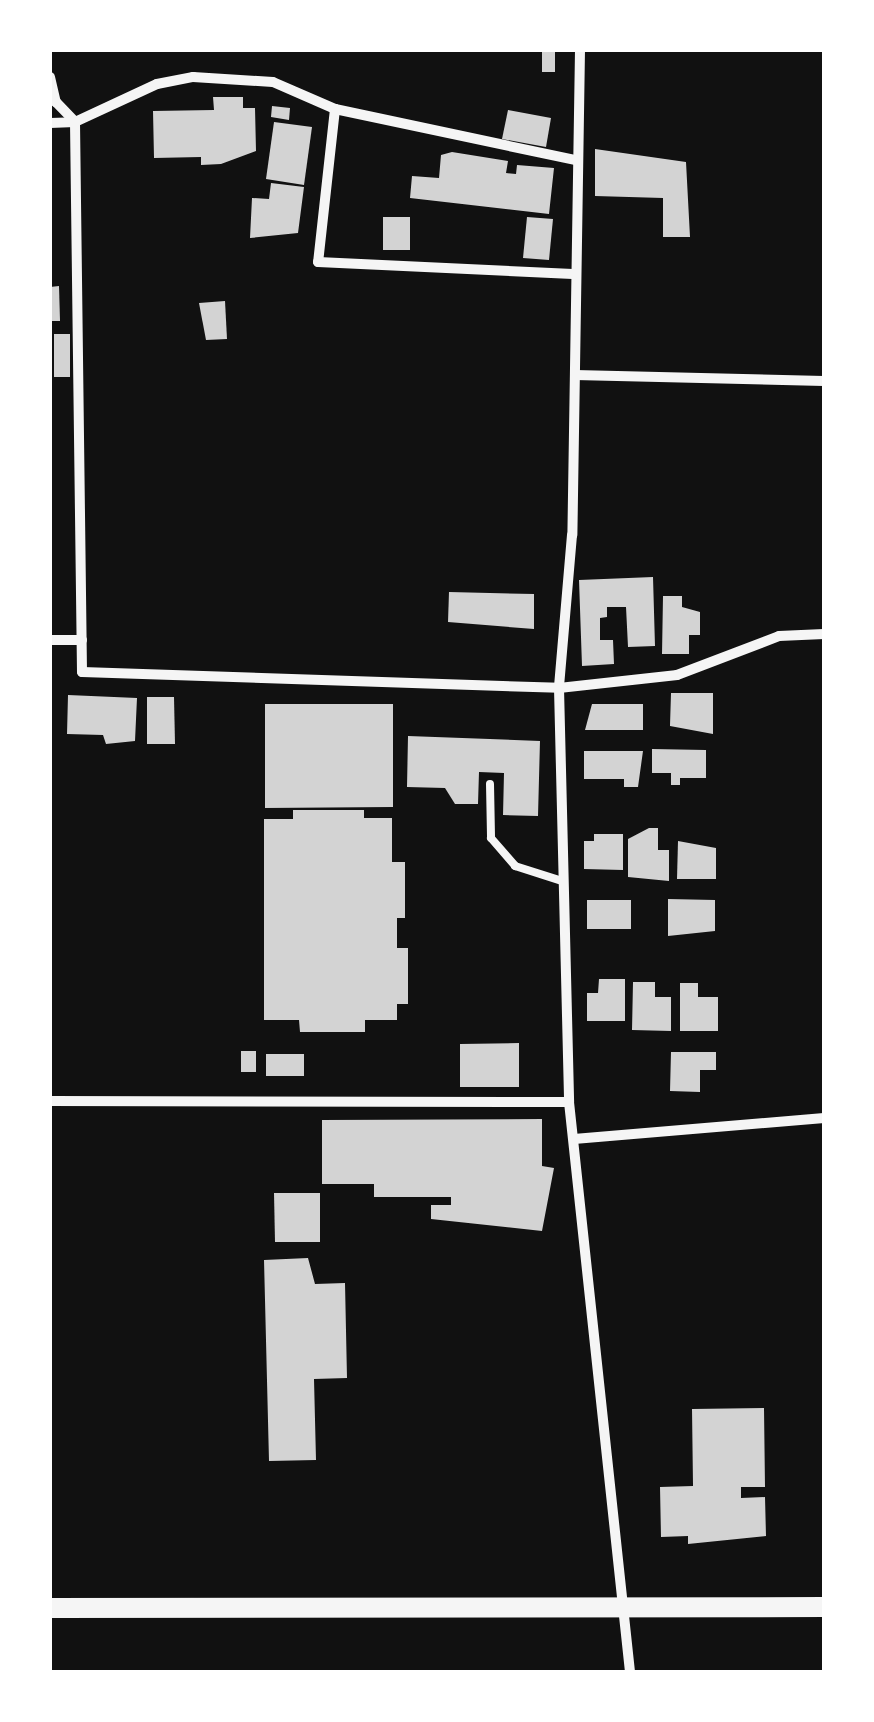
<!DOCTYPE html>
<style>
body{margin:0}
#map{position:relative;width:874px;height:1722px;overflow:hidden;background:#111;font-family:Karla,sans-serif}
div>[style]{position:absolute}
.building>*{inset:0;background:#d3d3d3}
.service>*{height:8px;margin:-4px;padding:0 4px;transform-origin:4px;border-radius:4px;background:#f5f5f5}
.minor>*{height:10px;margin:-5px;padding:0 5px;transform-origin:5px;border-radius:5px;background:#f5f5f5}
.secondary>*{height:20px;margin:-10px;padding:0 10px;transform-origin:10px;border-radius:10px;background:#f5f5f5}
span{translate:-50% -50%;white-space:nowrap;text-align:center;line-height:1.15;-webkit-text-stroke:10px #fff;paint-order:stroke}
.frame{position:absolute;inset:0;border:52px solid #fff;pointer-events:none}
</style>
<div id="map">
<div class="building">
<div style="clip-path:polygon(542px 50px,555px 50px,555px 72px,542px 72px)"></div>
<div style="clip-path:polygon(213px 97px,243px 97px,243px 108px,255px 108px,256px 151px,221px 164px,201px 165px,201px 157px,154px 158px,153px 111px,214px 110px)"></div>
<div style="clip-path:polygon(272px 106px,290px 108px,289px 120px,271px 117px)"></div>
<div style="clip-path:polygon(508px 110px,551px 118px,546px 147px,502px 139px)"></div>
<div style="clip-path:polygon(274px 122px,312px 127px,304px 185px,266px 179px)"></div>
<div style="clip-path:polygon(595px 149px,686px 162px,690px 237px,663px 237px,663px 198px,595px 196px)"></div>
<div style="clip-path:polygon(452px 152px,508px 161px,506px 173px,516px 174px,517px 165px,554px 168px,549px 214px,410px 198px,412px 176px,439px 178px,441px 155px)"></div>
<div style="clip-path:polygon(271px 183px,304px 187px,298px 233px,250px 238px,252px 198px,269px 199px)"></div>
<div style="clip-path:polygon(383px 217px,410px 217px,410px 250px,383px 250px)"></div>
<div style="clip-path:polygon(527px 217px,553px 219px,549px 260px,523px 258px)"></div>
<div style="clip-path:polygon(59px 286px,60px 321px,50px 321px,50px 287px)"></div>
<div style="clip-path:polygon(225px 301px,227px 339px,206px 340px,199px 303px)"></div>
<div style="clip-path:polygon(54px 334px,70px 334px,70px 377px,54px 377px)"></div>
<div style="clip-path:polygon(653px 577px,655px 646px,628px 647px,626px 607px,607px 607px,607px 617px,600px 618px,600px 640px,613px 640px,614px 664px,582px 666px,579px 580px)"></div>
<div style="clip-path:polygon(449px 592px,534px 594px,534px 629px,448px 622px)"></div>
<div style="clip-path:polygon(663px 596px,682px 596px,682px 607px,700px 612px,700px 635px,689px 635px,689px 654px,662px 654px)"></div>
<div style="clip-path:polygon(671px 693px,713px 693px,713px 734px,670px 726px)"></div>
<div style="clip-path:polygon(68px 695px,137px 698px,135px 741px,106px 744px,103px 735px,67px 734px)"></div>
<div style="clip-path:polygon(147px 697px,174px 697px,175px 744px,147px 744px)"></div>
<div style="clip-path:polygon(265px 704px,393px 704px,393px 807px,265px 808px)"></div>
<div style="clip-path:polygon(592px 704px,643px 704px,643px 730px,585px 730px)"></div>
<div style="clip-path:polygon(408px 736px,540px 741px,538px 816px,503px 815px,504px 773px,479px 772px,478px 804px,455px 804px,445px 788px,407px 787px)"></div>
<div style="clip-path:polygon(652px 749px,706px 750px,706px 778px,680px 778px,680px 785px,671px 785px,671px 773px,652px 773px)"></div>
<div style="clip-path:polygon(584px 751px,643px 751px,638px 787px,624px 787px,624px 779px,584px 779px)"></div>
<div style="clip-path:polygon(293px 810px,364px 810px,364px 818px,392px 818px,392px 862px,405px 862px,405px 918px,397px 918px,397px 948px,408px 948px,408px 1004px,397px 1004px,397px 1020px,365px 1020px,365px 1032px,300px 1032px,299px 1020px,264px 1020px,264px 819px,293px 819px)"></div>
<div style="clip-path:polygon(649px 828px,658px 828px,658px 850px,669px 850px,669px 881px,628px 877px,628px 839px)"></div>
<div style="clip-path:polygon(594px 834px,623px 834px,623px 870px,584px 869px,584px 841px,594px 841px)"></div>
<div style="clip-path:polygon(678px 841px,716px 848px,716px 879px,677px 879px)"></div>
<div style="clip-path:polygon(668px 899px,715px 900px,715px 931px,668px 936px)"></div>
<div style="clip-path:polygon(587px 900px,631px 900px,631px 929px,587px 929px)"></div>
<div style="clip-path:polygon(599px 979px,625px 979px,625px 1021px,587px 1021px,587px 993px,598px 993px)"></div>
<div style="clip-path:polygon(633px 982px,655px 982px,655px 997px,671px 997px,671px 1031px,632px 1030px)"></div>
<div style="clip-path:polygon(680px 983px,698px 983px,698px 997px,718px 997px,718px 1031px,680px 1031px)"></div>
<div style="clip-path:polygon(519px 1043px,519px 1087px,460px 1087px,460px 1044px)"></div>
<div style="clip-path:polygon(241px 1051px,256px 1051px,256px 1072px,241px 1072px)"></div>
<div style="clip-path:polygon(671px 1052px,716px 1052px,716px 1070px,700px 1070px,700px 1092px,670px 1091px)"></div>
<div style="clip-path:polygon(266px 1054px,304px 1054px,304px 1076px,266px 1076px)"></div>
<div style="clip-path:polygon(542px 1119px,542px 1166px,554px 1168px,542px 1231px,431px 1219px,431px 1205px,451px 1205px,451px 1197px,374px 1197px,374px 1184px,322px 1184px,322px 1120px)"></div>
<div style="clip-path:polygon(274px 1193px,320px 1193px,320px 1242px,275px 1242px)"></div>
<div style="clip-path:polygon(308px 1258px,315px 1284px,345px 1283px,347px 1378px,314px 1379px,316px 1460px,269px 1461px,264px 1260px)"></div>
<div style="clip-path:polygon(764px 1408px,765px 1487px,741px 1487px,741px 1498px,765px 1497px,766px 1536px,688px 1544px,688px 1536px,661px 1537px,660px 1487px,693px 1486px,692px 1409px)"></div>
</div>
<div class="service">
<div style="left:490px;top:784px;width:54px;rotate:88.9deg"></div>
<div style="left:491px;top:838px;width:37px;rotate:49deg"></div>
<div style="left:515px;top:866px;width:49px;rotate:17.7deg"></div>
</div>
<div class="minor">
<div style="left:580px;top:50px;width:485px;rotate:90.9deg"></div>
<div style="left:572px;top:535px;width:154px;rotate:94.9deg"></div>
<div style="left:559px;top:688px;width:414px;rotate:88.6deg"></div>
<div style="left:569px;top:1102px;width:573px;rotate:83.89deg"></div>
<div style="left:50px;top:77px;width:26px;rotate:77deg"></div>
<div style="left:56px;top:102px;width:28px;rotate:46deg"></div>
<div style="left:75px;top:122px;width:550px;rotate:89.27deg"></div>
<div style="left:82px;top:672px;width:477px;rotate:1.9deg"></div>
<div style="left:559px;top:688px;width:119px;rotate:-6.3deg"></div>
<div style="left:677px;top:675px;width:109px;rotate:-20.9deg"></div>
<div style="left:779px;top:636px;width:45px;rotate:-2.5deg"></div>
<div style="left:335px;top:109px;width:245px;rotate:12deg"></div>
<div style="left:50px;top:123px;width:25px;rotate:-2deg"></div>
<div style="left:75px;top:122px;width:90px;rotate:-24.9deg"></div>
<div style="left:157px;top:84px;width:37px;rotate:-11deg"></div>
<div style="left:193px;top:77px;width:80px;rotate:3.6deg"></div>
<div style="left:273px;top:82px;width:68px;rotate:23.5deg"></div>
<div style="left:335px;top:109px;width:154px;rotate:96.3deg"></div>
<div style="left:318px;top:262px;width:255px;rotate:2.7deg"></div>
<div style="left:575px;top:375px;width:249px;rotate:1.4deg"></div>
<div style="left:50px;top:640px;width:32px"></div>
<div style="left:50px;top:1101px;width:519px;rotate:0.11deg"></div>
<div style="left:574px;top:1139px;width:251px;rotate:-4.8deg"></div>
</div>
<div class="secondary">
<div style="left:50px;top:1608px;width:774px;rotate:-0.07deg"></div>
</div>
<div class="frame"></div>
</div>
